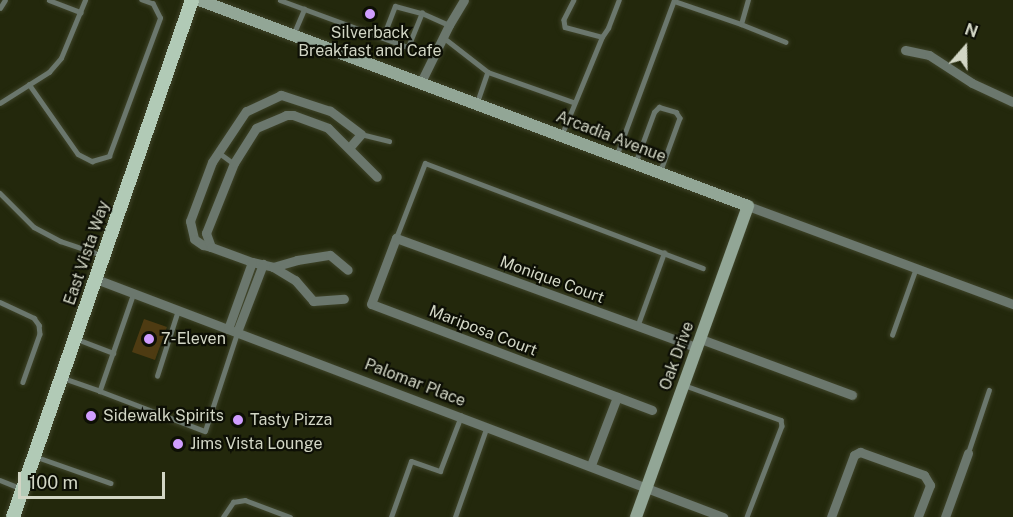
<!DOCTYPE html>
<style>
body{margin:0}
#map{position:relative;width:1013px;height:517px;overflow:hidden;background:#23280c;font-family:"Public Sans",sans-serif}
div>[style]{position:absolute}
.building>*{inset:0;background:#4e3b12}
.roads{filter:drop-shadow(0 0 2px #3f442a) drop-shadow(0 0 2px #3f442a)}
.lane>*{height:4.5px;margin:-2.25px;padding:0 2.25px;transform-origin:2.25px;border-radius:2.25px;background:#6b776d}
.street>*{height:9px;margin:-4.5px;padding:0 4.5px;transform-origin:4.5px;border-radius:4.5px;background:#6b776d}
.secondary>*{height:12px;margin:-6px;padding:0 6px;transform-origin:6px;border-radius:6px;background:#92a696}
.primary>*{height:14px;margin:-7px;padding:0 7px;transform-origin:7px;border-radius:7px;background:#b1cab6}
.dots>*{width:16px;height:16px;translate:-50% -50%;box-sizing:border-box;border:3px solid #0d0f05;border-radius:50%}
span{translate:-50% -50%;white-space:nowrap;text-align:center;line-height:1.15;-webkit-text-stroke:4.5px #0d0f05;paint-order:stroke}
.poi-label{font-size:16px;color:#d2d6c5}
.left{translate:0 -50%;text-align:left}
.street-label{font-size:16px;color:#d2d6c5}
.north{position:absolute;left:935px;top:18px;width:60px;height:60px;-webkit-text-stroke:4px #0d0f05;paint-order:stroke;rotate:20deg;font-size:16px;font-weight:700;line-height:24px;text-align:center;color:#d2d6c5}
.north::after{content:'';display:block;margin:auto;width:21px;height:27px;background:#d2d6c5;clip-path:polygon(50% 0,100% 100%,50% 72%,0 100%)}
.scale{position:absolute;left:18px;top:472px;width:147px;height:27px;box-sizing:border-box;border:3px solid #d2d6c5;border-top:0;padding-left:8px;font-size:18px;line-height:21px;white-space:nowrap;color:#d2d6c5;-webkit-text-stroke:4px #0d0f05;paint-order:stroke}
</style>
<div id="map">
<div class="building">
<div style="clip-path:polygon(144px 319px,167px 327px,155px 360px,132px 352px)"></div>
</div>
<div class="roads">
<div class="lane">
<div style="left:49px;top:0;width:34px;rotate:21deg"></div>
<div style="left:280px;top:0;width:136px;rotate:20.2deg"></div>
<div style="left:408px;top:47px;width:37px;rotate:-68deg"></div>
<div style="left:422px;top:13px;width:30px;rotate:24deg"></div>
<div style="left:574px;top:0;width:22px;rotate:117deg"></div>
<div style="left:564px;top:20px;width:7px;rotate:82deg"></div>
<div style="left:565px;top:27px;width:38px;rotate:15deg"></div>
<div style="left:602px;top:37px;width:11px;rotate:-56deg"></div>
<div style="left:608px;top:28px;width:30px;rotate:-69deg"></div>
<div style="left:674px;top:1px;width:71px;rotate:18.9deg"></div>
<div style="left:741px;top:24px;width:25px;rotate:-74deg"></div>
<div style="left:0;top:8px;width:9px;rotate:-58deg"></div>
<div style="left:741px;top:24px;width:48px;rotate:21.8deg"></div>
<div style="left:294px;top:33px;width:26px;rotate:-67deg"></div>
<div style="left:383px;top:37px;width:33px;rotate:-69deg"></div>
<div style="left:395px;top:6px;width:28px;rotate:15deg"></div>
<div style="left:443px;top:37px;width:57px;rotate:37.9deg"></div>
<div style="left:488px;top:72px;width:34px;rotate:109deg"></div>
<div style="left:488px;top:72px;width:90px;rotate:19.4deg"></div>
<div style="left:29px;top:84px;width:85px;rotate:55deg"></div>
<div style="left:78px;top:154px;width:16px;rotate:27deg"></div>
<div style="left:92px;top:161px;width:18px;rotate:-16deg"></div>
<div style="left:109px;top:156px;width:147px;rotate:-69.7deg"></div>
<div style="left:160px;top:18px;width:16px;rotate:-117deg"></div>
<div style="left:153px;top:4px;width:12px;rotate:-160deg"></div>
<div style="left:0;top:103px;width:58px;rotate:-32.3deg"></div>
<div style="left:49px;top:72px;width:18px;rotate:-49deg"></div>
<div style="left:61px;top:58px;width:63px;rotate:-67.5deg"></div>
<div style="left:361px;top:134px;width:29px;rotate:14deg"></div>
<div style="left:562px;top:134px;width:105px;rotate:-67.6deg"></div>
<div style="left:218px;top:152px;width:19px;rotate:36deg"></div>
<div style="left:617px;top:154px;width:164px;rotate:-69.7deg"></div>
<div style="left:636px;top:161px;width:52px;rotate:-69.8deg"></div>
<div style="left:654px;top:112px;width:7px;rotate:-45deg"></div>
<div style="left:659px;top:107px;width:18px;rotate:16deg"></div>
<div style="left:676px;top:112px;width:7px;rotate:56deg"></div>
<div style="left:680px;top:118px;width:59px;rotate:110deg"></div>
<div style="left:0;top:193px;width:48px;rotate:45deg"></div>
<div style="left:34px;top:227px;width:30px;rotate:28deg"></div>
<div style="left:60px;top:241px;width:44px;rotate:18.4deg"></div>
<div style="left:396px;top:238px;width:80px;rotate:-68.9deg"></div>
<div style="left:425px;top:163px;width:297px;rotate:20.7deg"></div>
<div style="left:134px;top:293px;width:104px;rotate:109.1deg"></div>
<div style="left:100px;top:391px;width:112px;rotate:20.9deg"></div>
<div style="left:205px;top:431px;width:103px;rotate:-71.9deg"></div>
<div style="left:0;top:302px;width:38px;rotate:25deg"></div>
<div style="left:34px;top:318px;width:9px;rotate:54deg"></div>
<div style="left:39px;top:325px;width:9px;rotate:84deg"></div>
<div style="left:40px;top:334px;width:51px;rotate:109.5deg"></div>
<div style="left:637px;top:327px;width:79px;rotate:-70deg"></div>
<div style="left:892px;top:335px;width:71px;rotate:-70.3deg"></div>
<div style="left:77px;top:339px;width:39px;rotate:21deg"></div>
<div style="left:157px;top:376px;width:69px;rotate:-72.3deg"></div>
<div style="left:63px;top:378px;width:39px;rotate:19deg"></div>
<div style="left:684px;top:385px;width:103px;rotate:19.8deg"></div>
<div style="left:781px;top:420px;width:6px;rotate:81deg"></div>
<div style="left:782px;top:426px;width:97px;rotate:111deg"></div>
<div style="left:968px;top:453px;width:66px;rotate:-71.6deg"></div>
<div style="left:37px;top:457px;width:78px;rotate:19.4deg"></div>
<div style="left:0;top:480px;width:22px;rotate:22deg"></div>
<div style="left:223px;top:517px;width:18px;rotate:-56deg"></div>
<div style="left:233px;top:502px;width:12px;rotate:-9deg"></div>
<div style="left:245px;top:500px;width:48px;rotate:20.7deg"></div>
<div style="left:391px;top:517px;width:59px;rotate:-70.3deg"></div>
<div style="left:411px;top:461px;width:31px;rotate:19deg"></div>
<div style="left:440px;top:471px;width:59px;rotate:-69.1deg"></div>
<div style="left:455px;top:517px;width:96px;rotate:-70.6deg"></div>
</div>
<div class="street">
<div style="left:905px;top:50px;width:25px;rotate:12deg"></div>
<div style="left:929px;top:55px;width:51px;rotate:33.1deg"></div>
<div style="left:972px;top:83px;width:45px;rotate:24.9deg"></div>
<div style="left:420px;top:84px;width:66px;rotate:-63.8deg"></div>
<div style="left:449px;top:25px;width:29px;rotate:-59deg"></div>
<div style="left:349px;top:148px;width:18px;rotate:-49deg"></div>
<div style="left:361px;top:134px;width:39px;rotate:-143deg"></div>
<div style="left:330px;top:111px;width:52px;rotate:-161.9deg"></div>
<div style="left:281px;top:95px;width:38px;rotate:155deg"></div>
<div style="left:246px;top:111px;width:61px;rotate:123.7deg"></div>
<div style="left:212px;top:162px;width:63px;rotate:110.4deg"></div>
<div style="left:190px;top:221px;width:18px;rotate:77deg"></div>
<div style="left:194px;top:239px;width:11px;rotate:34deg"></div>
<div style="left:203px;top:245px;width:8px;rotate:14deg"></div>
<div style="left:211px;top:247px;width:15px;rotate:-110deg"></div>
<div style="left:206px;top:233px;width:75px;rotate:-68.2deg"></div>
<div style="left:234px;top:163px;width:41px;rotate:-57.8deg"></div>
<div style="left:256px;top:128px;width:33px;rotate:-23deg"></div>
<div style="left:286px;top:115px;width:7px"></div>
<div style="left:293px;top:115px;width:37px;rotate:20deg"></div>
<div style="left:328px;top:128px;width:69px;rotate:45deg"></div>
<div style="left:748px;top:206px;width:283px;rotate:20.3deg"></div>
<div style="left:211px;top:247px;width:44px;rotate:20.1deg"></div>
<div style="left:252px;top:262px;width:22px;rotate:13deg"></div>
<div style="left:273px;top:267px;width:25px;rotate:-16deg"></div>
<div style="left:297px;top:260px;width:33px;rotate:-9deg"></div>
<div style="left:330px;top:255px;width:23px;rotate:40deg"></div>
<div style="left:273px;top:267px;width:26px;rotate:31deg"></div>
<div style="left:295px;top:280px;width:28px;rotate:49deg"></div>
<div style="left:313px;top:301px;width:31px;rotate:-4deg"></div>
<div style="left:96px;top:279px;width:671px;rotate:20.79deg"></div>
<div style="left:228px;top:329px;width:71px;rotate:-70.3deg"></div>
<div style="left:237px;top:332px;width:73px;rotate:-69.1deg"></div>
<div style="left:701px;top:339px;width:161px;rotate:20.3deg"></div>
<div style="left:652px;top:410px;width:300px;rotate:-159.3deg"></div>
<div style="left:371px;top:304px;width:71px;rotate:-69.3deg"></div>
<div style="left:396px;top:238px;width:321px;rotate:20deg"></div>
<div style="left:591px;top:465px;width:73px;rotate:-69.1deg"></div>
<div style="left:831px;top:517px;width:66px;rotate:-69.6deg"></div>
<div style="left:854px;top:455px;width:7px;rotate:-27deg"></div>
<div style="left:860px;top:452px;width:68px;rotate:19.8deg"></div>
<div style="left:924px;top:475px;width:12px;rotate:59deg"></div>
<div style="left:930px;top:485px;width:34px;rotate:111deg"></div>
<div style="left:945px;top:517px;width:68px;rotate:-70.2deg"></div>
</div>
<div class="secondary">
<div style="left:199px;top:0;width:586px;rotate:20.57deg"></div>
<div style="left:748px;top:206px;width:331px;rotate:109.8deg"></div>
</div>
<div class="primary">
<div style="left:13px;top:517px;width:547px;rotate:-70.9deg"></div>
</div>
</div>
<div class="dots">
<div style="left:370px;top:14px;background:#d09dff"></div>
<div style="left:149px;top:339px;background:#d09dff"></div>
<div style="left:91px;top:416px;background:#d09dff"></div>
<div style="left:238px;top:420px;background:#d09dff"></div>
<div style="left:178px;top:444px;background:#d09dff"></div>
</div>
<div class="poi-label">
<span style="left:370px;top:42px">Silverback<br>Breakfast and Cafe</span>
<span class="left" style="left:161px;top:339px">7-Eleven</span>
<span class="left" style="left:103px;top:416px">Sidewalk Spirits</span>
<span class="left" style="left:250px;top:420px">Tasty Pizza</span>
<span class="left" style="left:190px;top:444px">Jims Vista Lounge</span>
</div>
<div class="street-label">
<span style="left:611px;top:137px;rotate:21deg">Arcadia Avenue</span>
<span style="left:87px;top:253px;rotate:-71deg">East Vista Way</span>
<span style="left:552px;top:280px;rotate:20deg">Monique Court</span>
<span style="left:483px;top:331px;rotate:21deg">Mariposa Court</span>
<span style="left:677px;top:356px;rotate:-70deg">Oak Drive</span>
<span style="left:415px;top:383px;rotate:21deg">Palomar Place</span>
</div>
<div class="north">N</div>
<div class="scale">100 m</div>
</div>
